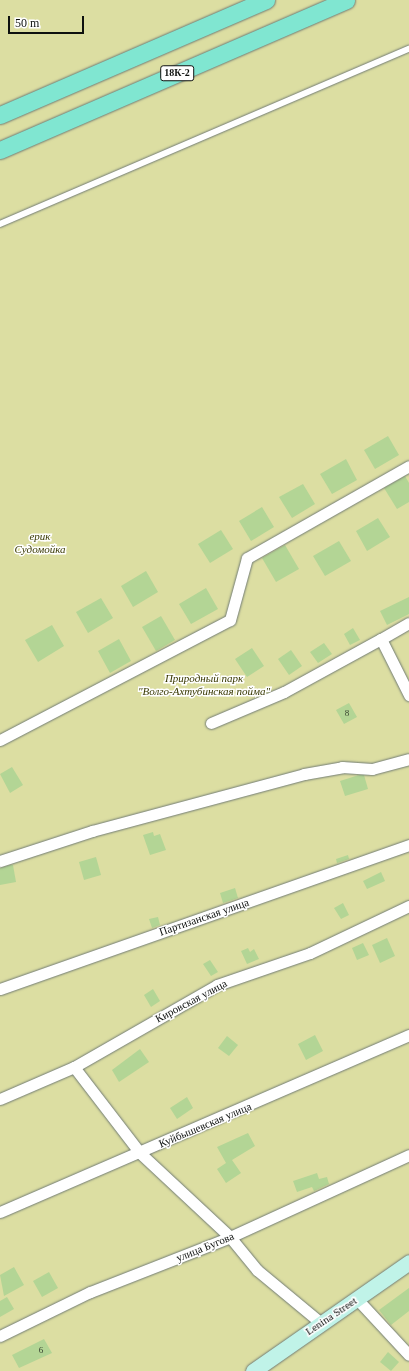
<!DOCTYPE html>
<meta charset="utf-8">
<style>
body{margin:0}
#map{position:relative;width:409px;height:1371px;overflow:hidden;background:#f2fdf5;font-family:Georgia,serif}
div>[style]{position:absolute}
.green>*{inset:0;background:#dcdea2}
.building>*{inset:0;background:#b3d595}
.roads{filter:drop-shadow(0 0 1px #717b74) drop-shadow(0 0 1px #717b74)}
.lane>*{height:5.5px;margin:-2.75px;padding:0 2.75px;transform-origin:2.75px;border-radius:2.75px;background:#fff}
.street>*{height:11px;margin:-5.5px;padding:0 5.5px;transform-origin:5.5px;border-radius:5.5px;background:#fff}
.secondary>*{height:15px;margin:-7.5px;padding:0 7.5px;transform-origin:7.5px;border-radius:7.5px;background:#c0f3e8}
.primary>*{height:17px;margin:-8.5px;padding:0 8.5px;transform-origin:8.5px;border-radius:8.5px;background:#80e6d1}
span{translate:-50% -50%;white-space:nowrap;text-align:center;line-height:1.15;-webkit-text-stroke:3px #fff;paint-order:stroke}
.number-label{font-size:9px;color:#374230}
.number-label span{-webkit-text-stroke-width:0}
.shield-label span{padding:1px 3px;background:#fff;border:1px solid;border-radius:3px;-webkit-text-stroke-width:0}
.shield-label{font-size:10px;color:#0e110f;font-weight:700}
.park-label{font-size:11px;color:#383800;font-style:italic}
.street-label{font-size:11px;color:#0e110f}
.scale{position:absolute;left:8px;top:16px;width:76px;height:18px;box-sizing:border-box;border:2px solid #0e110f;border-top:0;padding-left:5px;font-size:12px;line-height:14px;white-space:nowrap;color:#0e110f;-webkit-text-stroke:3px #fff;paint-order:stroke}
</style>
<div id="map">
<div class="green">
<div style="clip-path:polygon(0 0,409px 0,409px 1371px,0 1371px)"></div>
</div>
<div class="building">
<div style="clip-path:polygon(388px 436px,399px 455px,375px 469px,364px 450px)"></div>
<div style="clip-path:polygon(346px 459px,357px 480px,332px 494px,320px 474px)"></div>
<div style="clip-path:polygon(405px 476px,409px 483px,409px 502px,397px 509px,384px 488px)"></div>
<div style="clip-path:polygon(303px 484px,315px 504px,292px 518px,279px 497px)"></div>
<div style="clip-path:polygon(262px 507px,274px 527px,251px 541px,239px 521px)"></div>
<div style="clip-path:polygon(378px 518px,390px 537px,367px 551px,356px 531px)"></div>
<div style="clip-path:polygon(221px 530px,233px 549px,210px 563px,198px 544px)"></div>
<div style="clip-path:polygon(339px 541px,351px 561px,325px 576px,313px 556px)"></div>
<div style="clip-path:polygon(285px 545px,299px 569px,276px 582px,262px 558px)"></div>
<div style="clip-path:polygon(146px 571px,158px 592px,133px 607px,121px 586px)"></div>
<div style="clip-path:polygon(206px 588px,218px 609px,191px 624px,179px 604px)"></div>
<div style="clip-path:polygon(409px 597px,409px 614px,387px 625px,380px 611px)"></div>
<div style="clip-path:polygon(101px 598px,113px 618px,88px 633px,76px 612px)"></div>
<div style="clip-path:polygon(161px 616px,175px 640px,156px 651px,142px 627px)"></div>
<div style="clip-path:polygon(52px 625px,64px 646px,38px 662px,25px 640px)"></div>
<div style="clip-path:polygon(353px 628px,360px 640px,350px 645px,344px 634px)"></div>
<div style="clip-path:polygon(119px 639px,131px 661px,110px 673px,98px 651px)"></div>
<div style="clip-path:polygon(324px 643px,332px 654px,318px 663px,310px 652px)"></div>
<div style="clip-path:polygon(252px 648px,264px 666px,247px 677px,235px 659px)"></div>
<div style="clip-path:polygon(291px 650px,302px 666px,289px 675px,278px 659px)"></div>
<div style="clip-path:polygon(349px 703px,357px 717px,344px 724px,336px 710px)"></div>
<div style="clip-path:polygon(12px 767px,23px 785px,10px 793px,0 774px)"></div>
<div style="clip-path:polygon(359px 775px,364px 775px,368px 789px,345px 796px,340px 781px)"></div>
<div style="clip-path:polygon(153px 832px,154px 836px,160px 834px,166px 850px,150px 855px,143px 835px)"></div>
<div style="clip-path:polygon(348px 855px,349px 859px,337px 863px,336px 859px)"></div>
<div style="clip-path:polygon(96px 857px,101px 875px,84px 880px,79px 862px)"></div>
<div style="clip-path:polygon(10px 865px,13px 865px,16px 882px,0 885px,0 868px)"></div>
<div style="clip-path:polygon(381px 872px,385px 881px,367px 889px,363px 881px)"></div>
<div style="clip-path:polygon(235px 888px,238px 898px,223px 903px,220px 893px)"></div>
<div style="clip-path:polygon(343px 903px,349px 915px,341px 919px,334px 908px)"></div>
<div style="clip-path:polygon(158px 917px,160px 925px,152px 928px,149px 919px)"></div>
<div style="clip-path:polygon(387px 938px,395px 956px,380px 963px,372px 945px)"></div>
<div style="clip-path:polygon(363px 943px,369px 955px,357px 960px,352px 948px)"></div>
<div style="clip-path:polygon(248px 948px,250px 952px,254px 949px,259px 959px,247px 964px,241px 951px)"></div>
<div style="clip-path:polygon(210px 960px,218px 972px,211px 976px,203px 964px)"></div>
<div style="clip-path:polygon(153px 989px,160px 1001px,151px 1007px,144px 995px)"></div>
<div style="clip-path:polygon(315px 1035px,323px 1051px,306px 1060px,298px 1044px)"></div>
<div style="clip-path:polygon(227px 1036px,238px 1045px,229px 1056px,218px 1048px)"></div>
<div style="clip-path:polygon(140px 1049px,149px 1062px,119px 1082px,112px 1070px)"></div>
<div style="clip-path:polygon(187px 1097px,193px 1108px,177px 1119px,170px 1108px)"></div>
<div style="clip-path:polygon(248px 1133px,255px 1146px,232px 1160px,241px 1173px,226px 1183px,217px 1169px,226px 1163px,217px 1147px)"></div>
<div style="clip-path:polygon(317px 1173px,319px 1179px,327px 1177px,329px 1184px,314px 1191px,312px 1187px,297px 1192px,293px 1181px)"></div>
<div style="clip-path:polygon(14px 1267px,24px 1285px,4px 1296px,0 1275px)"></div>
<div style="clip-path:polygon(49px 1272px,58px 1288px,42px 1297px,33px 1281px)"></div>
<div style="clip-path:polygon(409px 1288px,409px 1311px,391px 1325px,379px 1310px)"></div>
<div style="clip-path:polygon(7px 1297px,14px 1309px,0 1317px,0 1301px)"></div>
<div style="clip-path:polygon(44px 1339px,52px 1353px,19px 1368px,12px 1355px)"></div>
<div style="clip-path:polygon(388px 1352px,399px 1362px,391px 1371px,380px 1362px)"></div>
</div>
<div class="roads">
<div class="lane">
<div style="left:0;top:224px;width:445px;rotate:-23.2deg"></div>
</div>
<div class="street">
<div style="left:381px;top:639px;width:32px;rotate:-30deg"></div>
<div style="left:211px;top:723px;width:79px;rotate:-23deg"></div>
<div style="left:284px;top:692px;width:111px;rotate:-28.7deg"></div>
<div style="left:381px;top:639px;width:63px;rotate:63.4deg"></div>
<div style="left:0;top:740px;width:259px;rotate:-27.6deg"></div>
<div style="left:230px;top:620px;width:64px;rotate:-74.7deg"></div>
<div style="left:247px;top:558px;width:186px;rotate:-29.6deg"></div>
<div style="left:0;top:861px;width:97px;rotate:-18.1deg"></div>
<div style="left:92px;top:831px;width:220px;rotate:-15deg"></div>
<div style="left:304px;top:774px;width:39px;rotate:-10deg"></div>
<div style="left:342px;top:767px;width:30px;rotate:4deg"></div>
<div style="left:372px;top:769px;width:38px;rotate:-15deg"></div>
<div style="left:0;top:989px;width:434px;rotate:-19.4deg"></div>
<div style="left:74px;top:1067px;width:108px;rotate:52.5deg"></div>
<div style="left:140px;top:1153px;width:123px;rotate:43deg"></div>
<div style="left:230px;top:1237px;width:43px;rotate:50.7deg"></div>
<div style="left:257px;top:1270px;width:83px;rotate:39.6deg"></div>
<div style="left:0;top:1099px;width:81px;rotate:-23.4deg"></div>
<div style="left:74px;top:1067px;width:165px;rotate:-29.8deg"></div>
<div style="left:217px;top:985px;width:98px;rotate:-19deg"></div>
<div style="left:310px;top:953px;width:110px;rotate:-25.4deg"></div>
<div style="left:0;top:1212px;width:446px;rotate:-23.4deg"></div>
<div style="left:357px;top:1299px;width:76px;rotate:47.1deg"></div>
<div style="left:0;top:1336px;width:100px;rotate:-26.1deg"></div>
<div style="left:90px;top:1292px;width:150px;rotate:-21.4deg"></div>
<div style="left:230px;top:1237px;width:197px;rotate:-24.6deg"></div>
</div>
<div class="secondary">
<div style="left:253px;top:1371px;width:190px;rotate:-34.9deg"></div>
</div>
<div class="primary">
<div style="left:0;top:115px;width:290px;rotate:-23.4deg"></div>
<div style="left:0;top:150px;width:377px;rotate:-23.4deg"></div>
</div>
</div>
<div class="number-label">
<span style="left:347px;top:713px">8</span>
<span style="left:41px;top:1350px">6</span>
</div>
<div class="shield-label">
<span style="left:177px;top:73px">18К-2</span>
</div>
<div class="park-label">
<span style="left:40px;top:543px">ерик<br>Судомойка</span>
<span style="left:204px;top:685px">Природный парк<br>"Волго-Ахтубинская пойма"</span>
</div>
<div class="street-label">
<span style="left:204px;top:917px;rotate:-19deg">Партизанская улица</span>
<span style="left:191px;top:1001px;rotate:-28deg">Кировская улица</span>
<span style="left:205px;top:1125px;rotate:-23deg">Куйбышевская улица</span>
<span style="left:205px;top:1247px;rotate:-22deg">улица Бугова</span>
<span style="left:331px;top:1316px;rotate:-34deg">Lenina Street</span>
</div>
<div class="scale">50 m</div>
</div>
